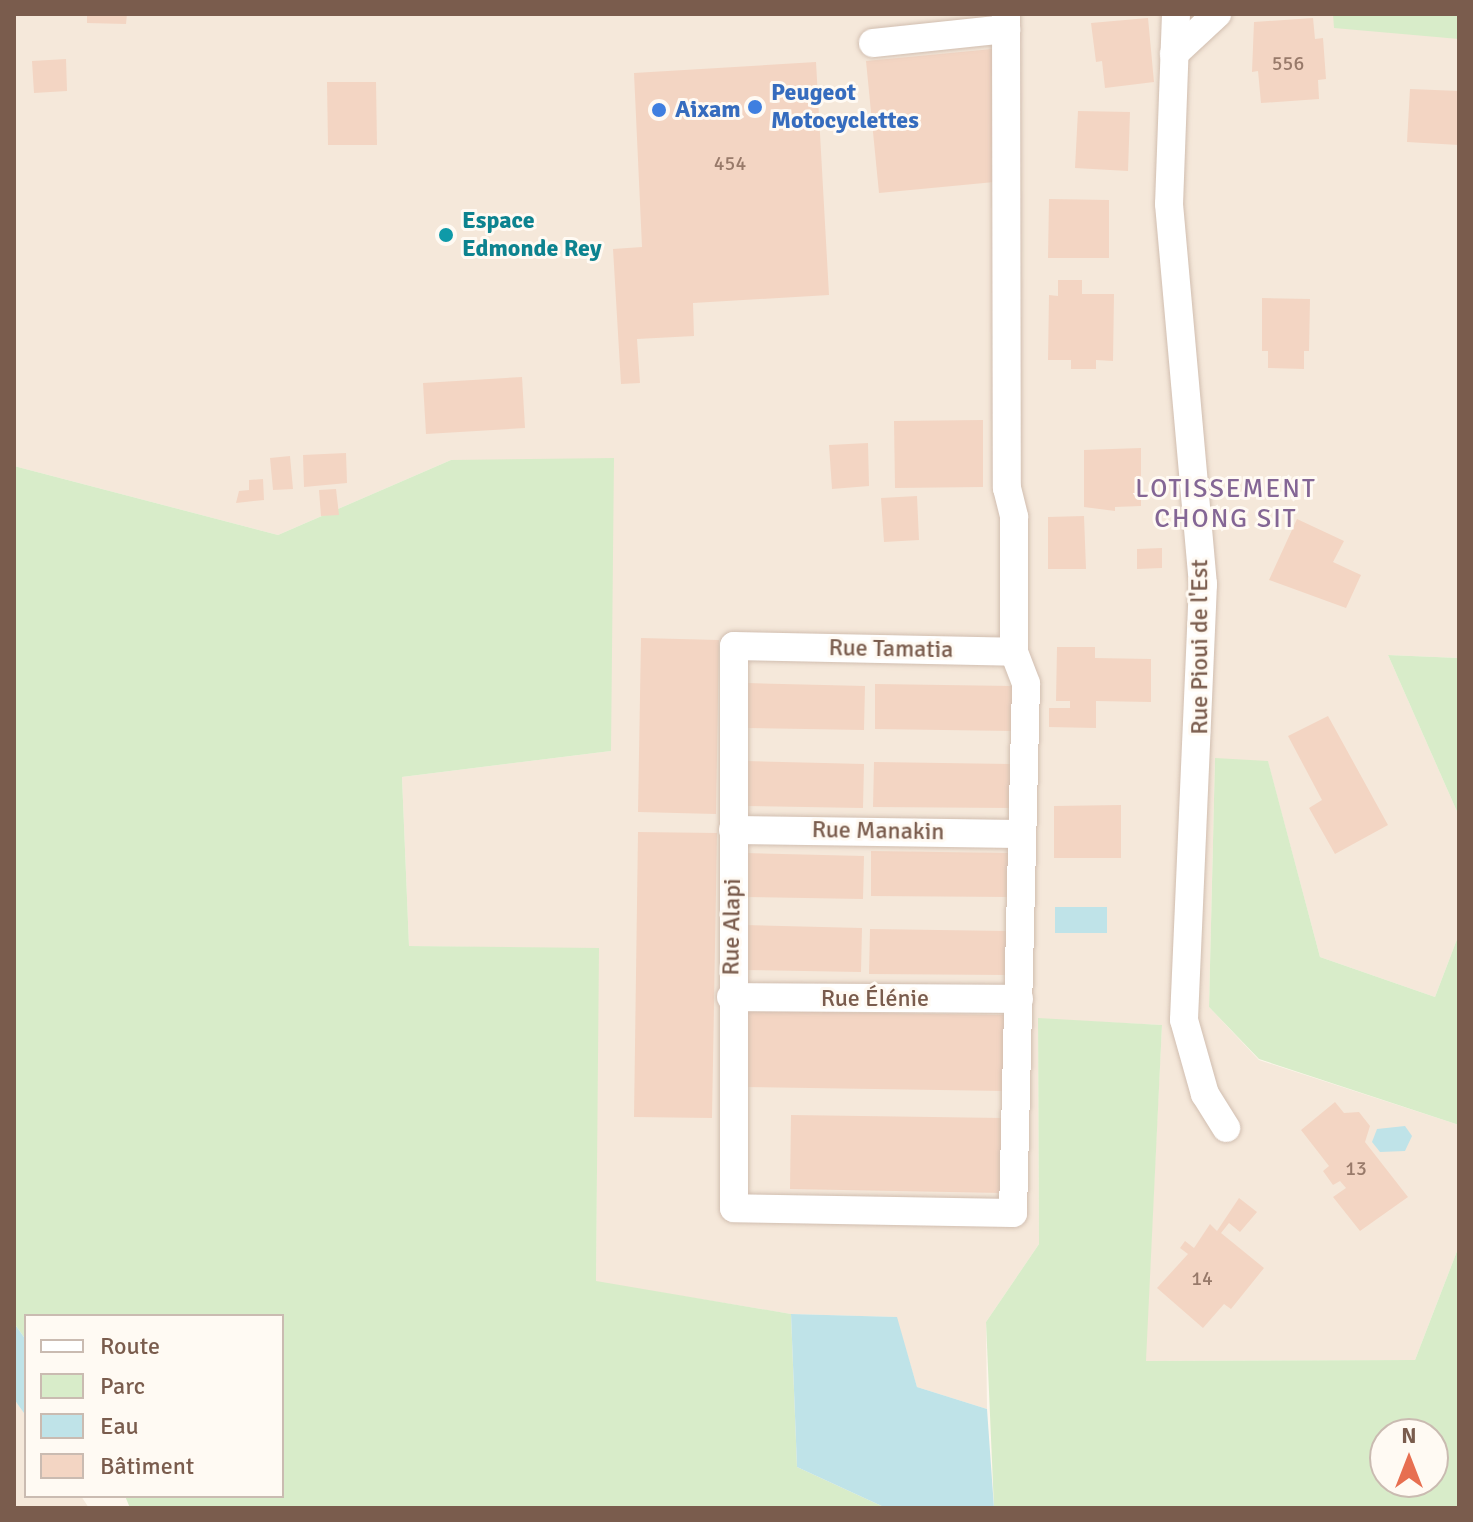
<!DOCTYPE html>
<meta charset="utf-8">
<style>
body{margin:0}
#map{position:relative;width:1473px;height:1522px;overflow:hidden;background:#fdf6ec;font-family:Signika,sans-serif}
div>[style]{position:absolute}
.residential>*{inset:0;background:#f5e8da}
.green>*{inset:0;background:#d8ecc9}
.water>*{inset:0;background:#bfe3e8}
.building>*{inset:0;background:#f3d5c3}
.roads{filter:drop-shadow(0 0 2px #d1beb0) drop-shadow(0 0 2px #d1beb0)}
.minor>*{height:28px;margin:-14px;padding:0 14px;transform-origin:14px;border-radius:14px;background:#fff}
.dots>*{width:22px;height:22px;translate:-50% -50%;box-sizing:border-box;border:4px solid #fffaf3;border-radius:50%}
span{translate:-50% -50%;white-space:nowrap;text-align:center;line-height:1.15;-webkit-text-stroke:6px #fffaf3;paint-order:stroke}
.number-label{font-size:20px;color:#987a6a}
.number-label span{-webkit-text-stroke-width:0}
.shop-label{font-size:24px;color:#366cbe;font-weight:700}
.left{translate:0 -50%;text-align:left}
.culture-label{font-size:24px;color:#0d838f;font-weight:700}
.street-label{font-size:24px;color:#7a5c4d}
.neighbourhood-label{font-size:26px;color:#846695;letter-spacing:2px}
.frame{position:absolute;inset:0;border:16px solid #7a5c4d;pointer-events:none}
.legend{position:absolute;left:24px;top:1314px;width:260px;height:184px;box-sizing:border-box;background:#fffaf3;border:2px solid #cabbb1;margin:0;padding:10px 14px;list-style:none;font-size:24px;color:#7a5c4d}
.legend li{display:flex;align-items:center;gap:16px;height:40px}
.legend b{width:40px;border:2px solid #cabbb1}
.north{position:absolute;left:1369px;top:1418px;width:80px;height:80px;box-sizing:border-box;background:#fffaf3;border:2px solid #cabbb1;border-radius:50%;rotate:0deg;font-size:22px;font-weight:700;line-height:32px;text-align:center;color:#7a5c4d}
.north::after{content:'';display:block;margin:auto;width:28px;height:36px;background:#e76f51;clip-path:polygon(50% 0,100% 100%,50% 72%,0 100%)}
</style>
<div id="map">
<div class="residential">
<div style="clip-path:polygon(14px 14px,1459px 14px,1459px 658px,1388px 655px,1459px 816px,1459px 934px,1435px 997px,1320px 957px,1268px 762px,1215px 759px,1209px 1007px,1259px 1060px,1459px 1125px,1459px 1246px,1415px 1360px,1145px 1361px,1162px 1025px,1038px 1019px,1039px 1244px,986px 1322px,987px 1409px,917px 1387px,896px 1317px,791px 1314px,596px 1282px,598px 949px,409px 946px,402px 777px,611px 751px,451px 460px,278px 535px,14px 466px)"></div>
<div style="clip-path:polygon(14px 1399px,26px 1416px,26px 1496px,81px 1496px,89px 1508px,14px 1508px)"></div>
</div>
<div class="green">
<div style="clip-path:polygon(1333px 14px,1459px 14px,1459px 39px,1334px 28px)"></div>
<div style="clip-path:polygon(614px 458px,611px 751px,402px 777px,409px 946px,599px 948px,596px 1281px,791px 1314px,797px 1467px,886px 1508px,130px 1508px,125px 1496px,282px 1496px,282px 1316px,26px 1316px,26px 1340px,14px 1323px,14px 466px,278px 535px,451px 460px)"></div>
<div style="clip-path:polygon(1388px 655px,1459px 658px,1459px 816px)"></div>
<div style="clip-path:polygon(1215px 758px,1268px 761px,1320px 957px,1435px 997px,1459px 934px,1459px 1125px,1259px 1059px,1209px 1007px)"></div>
<div style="clip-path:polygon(evenodd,1038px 1018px,1162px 1025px,1146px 1361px,1415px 1360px,1459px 1246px,1459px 1508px,994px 1508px,986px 1322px,1039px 1244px,1038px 1018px,1385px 1434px,1433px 1434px,1433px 1482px,1385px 1482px,1385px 1434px)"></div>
</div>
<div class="water">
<div style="clip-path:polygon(1055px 907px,1107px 907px,1107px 933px,1055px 933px)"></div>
<div style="clip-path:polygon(1405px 1126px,1412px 1136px,1405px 1151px,1380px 1152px,1372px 1142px,1377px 1129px)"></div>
<div style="clip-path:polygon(791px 1314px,897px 1317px,917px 1387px,987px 1409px,994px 1508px,886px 1508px,797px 1467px)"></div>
<div style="clip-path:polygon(14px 1323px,26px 1340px,26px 1416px,14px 1399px)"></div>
</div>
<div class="building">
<div style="clip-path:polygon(87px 14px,127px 14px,126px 24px,87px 23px)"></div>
<div style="clip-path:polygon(1148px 18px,1154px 82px,1105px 88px,1102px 61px,1096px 62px,1091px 23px)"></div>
<div style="clip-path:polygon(1313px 18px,1315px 39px,1323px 38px,1326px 79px,1318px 80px,1319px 99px,1261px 103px,1258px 71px,1252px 72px,1254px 22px)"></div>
<div style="clip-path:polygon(992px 49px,1005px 181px,879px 193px,866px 61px)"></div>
<div style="clip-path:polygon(66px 59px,67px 91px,34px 93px,32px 61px)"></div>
<div style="clip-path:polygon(816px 62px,829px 295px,693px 303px,694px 336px,637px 339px,640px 383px,621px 384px,613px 249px,642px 247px,634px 73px)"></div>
<div style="clip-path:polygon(327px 82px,376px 82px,377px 145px,328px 145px)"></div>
<div style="clip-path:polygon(1410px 89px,1459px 91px,1459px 145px,1407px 142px)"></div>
<div style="clip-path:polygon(1078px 111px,1130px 112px,1128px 171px,1075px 168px)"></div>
<div style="clip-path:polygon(1049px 199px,1109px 200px,1109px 258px,1048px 258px)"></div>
<div style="clip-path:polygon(1058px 280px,1082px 280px,1082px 294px,1114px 294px,1113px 361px,1096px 360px,1096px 369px,1071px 369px,1071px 360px,1048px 360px,1049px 295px,1058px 296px)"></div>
<div style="clip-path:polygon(1262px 298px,1310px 299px,1309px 351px,1304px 351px,1304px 369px,1268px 368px,1268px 351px,1262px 351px)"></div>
<div style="clip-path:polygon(522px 377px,525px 428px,426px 434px,423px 383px)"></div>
<div style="clip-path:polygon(983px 420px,983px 487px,895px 488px,894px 421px)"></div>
<div style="clip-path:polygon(868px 443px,869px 486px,832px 489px,829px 445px)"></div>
<div style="clip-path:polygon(1141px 448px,1141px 506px,1115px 507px,1115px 511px,1084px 507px,1084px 450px)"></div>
<div style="clip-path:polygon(346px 453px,347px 483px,304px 487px,303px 455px)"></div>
<div style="clip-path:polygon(290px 456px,293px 489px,273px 490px,270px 458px)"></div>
<div style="clip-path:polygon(263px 479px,264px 500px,236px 503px,239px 491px,249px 490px,249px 480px)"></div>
<div style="clip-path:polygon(336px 489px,339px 515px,321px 516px,319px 490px)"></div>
<div style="clip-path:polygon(917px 496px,919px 540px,884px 542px,881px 498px)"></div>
<div style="clip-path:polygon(1084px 516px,1086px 569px,1048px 569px,1048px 517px)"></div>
<div style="clip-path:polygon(1297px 519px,1344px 541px,1333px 562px,1361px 575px,1346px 608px,1269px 580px)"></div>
<div style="clip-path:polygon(1162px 548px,1162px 568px,1137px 569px,1137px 549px)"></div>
<div style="clip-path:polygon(641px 638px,719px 640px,716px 814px,638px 812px)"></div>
<div style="clip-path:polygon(1057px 647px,1095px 647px,1095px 658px,1151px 659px,1151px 702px,1096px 701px,1096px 728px,1049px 727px,1049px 708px,1070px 708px,1070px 701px,1056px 701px)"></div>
<div style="clip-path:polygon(747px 683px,865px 686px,864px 730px,746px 728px)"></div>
<div style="clip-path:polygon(875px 684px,1013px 686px,1012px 731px,875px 729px)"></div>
<div style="clip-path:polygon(1328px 716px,1388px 825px,1335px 854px,1309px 808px,1322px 800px,1288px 736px)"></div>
<div style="clip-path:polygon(746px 761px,864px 764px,863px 808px,745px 806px)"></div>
<div style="clip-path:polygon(874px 762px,1011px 764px,1011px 808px,873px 807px)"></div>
<div style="clip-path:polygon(1121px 805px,1121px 858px,1054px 858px,1054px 806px)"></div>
<div style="clip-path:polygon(638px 832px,717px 833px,712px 1118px,634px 1117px)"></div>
<div style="clip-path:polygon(871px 851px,1008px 853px,1008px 897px,871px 896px)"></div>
<div style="clip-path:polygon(746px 853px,864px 856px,863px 899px,745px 897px)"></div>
<div style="clip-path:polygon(744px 925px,862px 928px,861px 972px,743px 970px)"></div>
<div style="clip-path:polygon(870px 929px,1007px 931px,1007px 975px,869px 974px)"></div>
<div style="clip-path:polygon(745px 1011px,1005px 1015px,1004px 1091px,743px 1087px)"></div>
<div style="clip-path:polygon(1335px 1102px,1344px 1113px,1359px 1112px,1370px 1126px,1365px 1142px,1408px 1197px,1360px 1231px,1333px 1197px,1346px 1188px,1340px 1181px,1333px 1185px,1323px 1171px,1329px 1166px,1301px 1130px)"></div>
<div style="clip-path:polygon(791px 1115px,1003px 1118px,1002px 1193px,790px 1189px)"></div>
<div style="clip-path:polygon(1239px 1198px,1257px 1212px,1240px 1232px,1229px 1223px,1221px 1233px,1264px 1268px,1231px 1309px,1224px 1304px,1203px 1328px,1157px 1288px,1188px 1254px,1180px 1248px,1185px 1241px,1194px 1248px,1210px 1224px,1217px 1231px)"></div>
</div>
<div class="roads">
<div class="minor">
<div style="left:1006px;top:14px;width:474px;rotate:89.9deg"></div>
<div style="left:1007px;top:488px;width:30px;rotate:76deg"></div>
<div style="left:1014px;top:517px;width:135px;rotate:90deg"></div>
<div style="left:1176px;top:14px;width:190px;rotate:92.1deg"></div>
<div style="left:1169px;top:204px;width:382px;rotate:84.9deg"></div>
<div style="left:1203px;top:584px;width:436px;rotate:92.5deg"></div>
<div style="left:1184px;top:1020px;width:77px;rotate:74.2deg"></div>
<div style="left:1205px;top:1094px;width:40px;rotate:58deg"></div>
<div style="left:873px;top:43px;width:134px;rotate:-6deg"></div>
<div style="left:1174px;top:54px;width:59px;rotate:-42.9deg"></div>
<div style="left:734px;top:646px;width:280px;rotate:1.2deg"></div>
<div style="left:1014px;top:652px;width:34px;rotate:69deg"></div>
<div style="left:1026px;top:684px;width:529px;rotate:91.41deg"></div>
<div style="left:1013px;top:1213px;width:279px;rotate:-179deg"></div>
<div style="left:734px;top:1208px;width:562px;rotate:-90deg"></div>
<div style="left:733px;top:830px;width:289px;rotate:0.8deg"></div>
<div style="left:731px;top:997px;width:288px;rotate:0.4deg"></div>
</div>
</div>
<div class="dots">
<div style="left:755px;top:107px;background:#3f7fe0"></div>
<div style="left:659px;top:110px;background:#3f7fe0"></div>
<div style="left:446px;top:235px;background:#0f9aa8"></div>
</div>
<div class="number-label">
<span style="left:1288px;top:63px">556</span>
<span style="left:730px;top:163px">454</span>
<span style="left:1356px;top:1168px">13</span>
<span style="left:1202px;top:1278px">14</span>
</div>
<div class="shop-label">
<span class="left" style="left:771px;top:107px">Peugeot<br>Motocyclettes</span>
<span class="left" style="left:675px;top:110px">Aixam</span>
</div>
<div class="culture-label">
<span class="left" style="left:462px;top:235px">Espace<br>Edmonde Rey</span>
</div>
<div class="street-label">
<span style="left:1200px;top:647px;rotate:-90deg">Rue Pioui de l'Est</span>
<span style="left:891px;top:649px;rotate:1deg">Rue Tamatia</span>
<span style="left:878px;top:831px;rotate:1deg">Rue Manakin</span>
<span style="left:732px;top:927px;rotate:-89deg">Rue Alapi</span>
<span style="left:875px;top:999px">Rue Élénie</span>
</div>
<div class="neighbourhood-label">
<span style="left:1226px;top:505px">LOTISSEMENT<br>CHONG SIT</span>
</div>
<div class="frame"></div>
<ul class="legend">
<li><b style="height:10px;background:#fff"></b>Route</li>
<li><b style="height:22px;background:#d8ecc9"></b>Parc</li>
<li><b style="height:22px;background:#bfe3e8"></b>Eau</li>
<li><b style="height:22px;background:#f3d5c3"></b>Bâtiment</li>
</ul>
<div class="north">N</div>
</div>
